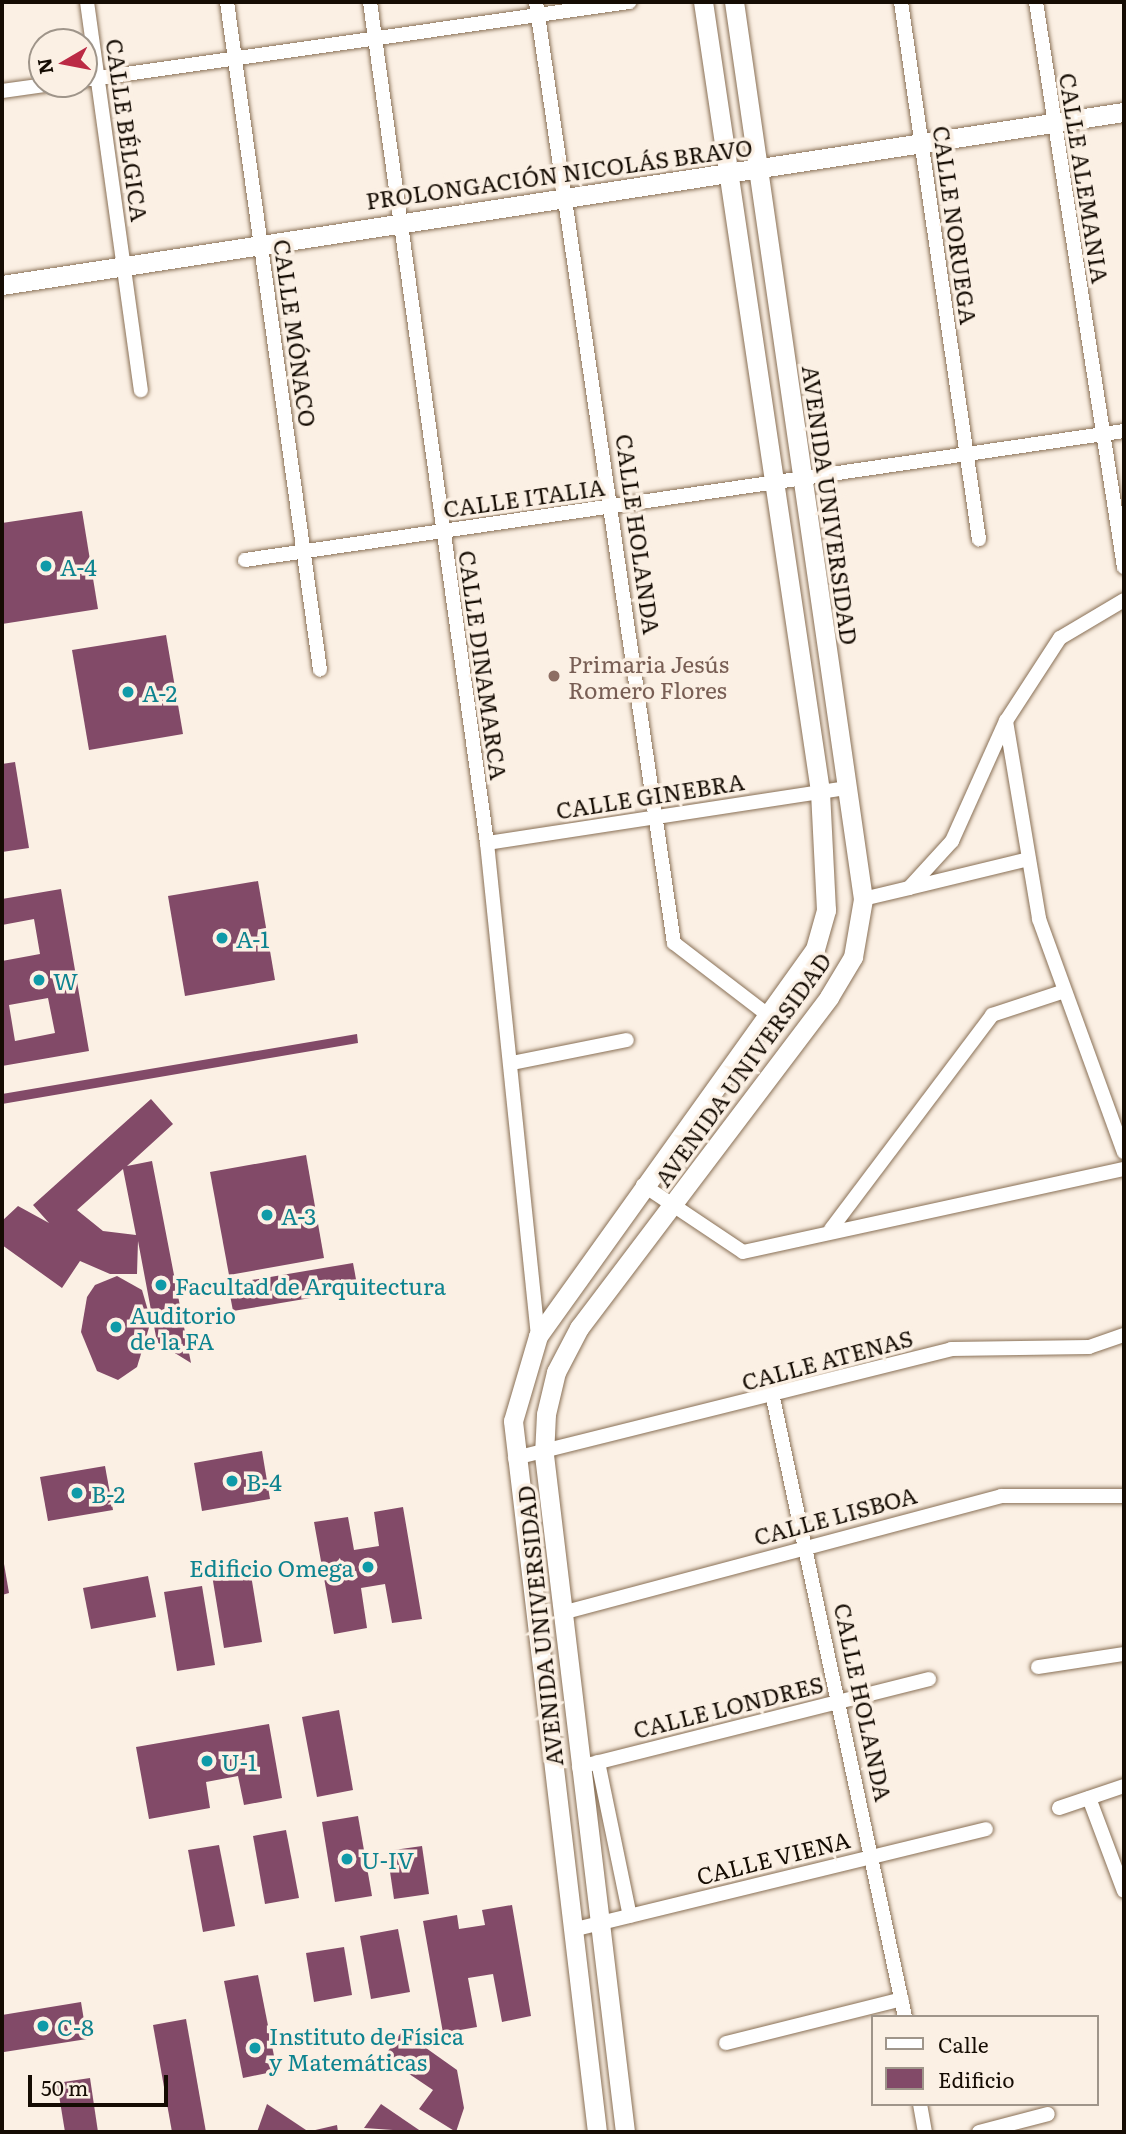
<!DOCTYPE html>
<meta charset="utf-8">
<style>
body{margin:0}
#map{position:relative;width:1126px;height:2134px;overflow:hidden;background:#fbf0e4;font-family:Literata,serif}
div>[style]{position:absolute}
.building>*{inset:0;background:#824a68}
.roads{filter:drop-shadow(0 0 2px #897056) drop-shadow(0 0 2px #897056)}
.minor>*{height:14px;margin:-7px;padding:0 7px;transform-origin:7px;border-radius:7px;background:#fff}
.tertiary>*{height:19px;margin:-9.5px;padding:0 9.5px;transform-origin:9.5px;border-radius:9.5px;background:#fff}
.dots>*{width:19px;height:19px;translate:-50% -50%;box-sizing:border-box;border:4px solid #fbf0e4;border-radius:50%}
span{translate:-50% -50%;white-space:nowrap;text-align:center;line-height:1.15;-webkit-text-stroke:7px #fbf0e4;paint-order:stroke}
.street-label{font-size:23px;color:#150c03}
.culture-label{font-size:23px;color:#0d838f}
.left{translate:0 -50%;text-align:left}
.right{translate:-100% -50%;text-align:right}
.education-label{font-size:23px;color:#785e54}
.frame{position:absolute;inset:0;border:4px solid #150c03;pointer-events:none}
.legend{position:absolute;left:871px;top:2015px;width:228px;height:91px;box-sizing:border-box;background:#fbf0e4;border:2px solid #9f958a;margin:0;padding:9px 12px;list-style:none;font-size:21px;color:#150c03}
.legend li{display:flex;align-items:center;gap:14px;height:35px}
.legend b{width:35px;border:2px solid #9f958a}
.north{position:absolute;left:28px;top:28px;width:70px;height:70px;box-sizing:border-box;background:#fbf0e4;border:2px solid #9f958a;border-radius:50%;rotate:260deg;font-size:19px;font-weight:700;line-height:28px;text-align:center;color:#150c03}
.north::after{content:'';display:block;margin:auto;width:24px;height:32px;background:#bb2a45;clip-path:polygon(50% 0,100% 100%,50% 72%,0 100%)}
.scale{position:absolute;left:28px;top:2075px;width:140px;height:32px;box-sizing:border-box;border:4px solid #150c03;border-top:0;padding-left:9px;font-size:21px;line-height:24px;white-space:nowrap;color:#150c03;-webkit-text-stroke:5px #fbf0e4;paint-order:stroke}
</style>
<div id="map">
<div class="building">
<div style="clip-path:polygon(82px 511px,98px 609px,2px 624px,2px 523px)"></div>
<div style="clip-path:polygon(166px 635px,183px 734px,89px 750px,72px 650px)"></div>
<div style="clip-path:polygon(15px 762px,29px 848px,2px 852px,2px 764px)"></div>
<div style="clip-path:polygon(258px 881px,275px 980px,185px 996px,168px 896px)"></div>
<div style="clip-path:polygon(evenodd,61px 889px,89px 1051px,2px 1066px,2px 961px,40px 954px,34px 919px,2px 925px,2px 899px,61px 889px,48px 998px,55px 1033px,15px 1041px,9px 1005px,48px 998px)"></div>
<div style="clip-path:polygon(357px 1034px,358px 1043px,2px 1104px,2px 1094px)"></div>
<div style="clip-path:polygon(evenodd,151px 1099px,173px 1124px,127px 1166px,152px 1161px,191px 1363px,157px 1342px,138px 1241px,137px 1274px,110px 1274px,80px 1261px,62px 1288px,2px 1245px,2px 1221px,18px 1206px,49px 1223px,33px 1205px,151px 1099px,123px 1169px,136px 1235px,103px 1231px,77px 1210px,123px 1169px)"></div>
<div style="clip-path:polygon(306px 1155px,324px 1258px,229px 1275px,210px 1172px)"></div>
<div style="clip-path:polygon(353px 1263px,358px 1290px,233px 1311px,228px 1284px)"></div>
<div style="clip-path:polygon(117px 1276px,142px 1290px,151px 1321px,137px 1367px,118px 1380px,97px 1371px,81px 1332px,87px 1297px,95px 1285px)"></div>
<div style="clip-path:polygon(262px 1451px,270px 1499px,202px 1511px,194px 1463px)"></div>
<div style="clip-path:polygon(105px 1466px,113px 1510px,48px 1521px,40px 1477px)"></div>
<div style="clip-path:polygon(403px 1507px,422px 1619px,392px 1623px,385px 1584px,361px 1588px,367px 1628px,334px 1634px,314px 1522px,348px 1517px,354px 1550px,379px 1546px,374px 1512px)"></div>
<div style="clip-path:polygon(3px 1558px,9px 1593px,2px 1595px,2px 1559px)"></div>
<div style="clip-path:polygon(249px 1563px,262px 1642px,224px 1648px,211px 1569px)"></div>
<div style="clip-path:polygon(148px 1576px,156px 1617px,91px 1629px,83px 1588px)"></div>
<div style="clip-path:polygon(202px 1586px,215px 1665px,177px 1671px,164px 1592px)"></div>
<div style="clip-path:polygon(339px 1710px,353px 1790px,317px 1797px,302px 1717px)"></div>
<div style="clip-path:polygon(269px 1724px,282px 1798px,244px 1805px,238px 1776px,206px 1782px,210px 1808px,149px 1819px,136px 1747px)"></div>
<div style="clip-path:polygon(358px 1816px,372px 1896px,335px 1902px,322px 1822px)"></div>
<div style="clip-path:polygon(286px 1830px,299px 1898px,265px 1904px,253px 1836px)"></div>
<div style="clip-path:polygon(219px 1845px,235px 1926px,203px 1932px,188px 1850px)"></div>
<div style="clip-path:polygon(422px 1846px,429px 1894px,394px 1899px,387px 1851px)"></div>
<div style="clip-path:polygon(512px 1905px,531px 2016px,502px 2022px,493px 1974px,468px 1978px,477px 2027px,443px 2033px,423px 1921px,457px 1915px,459px 1929px,485px 1925px,482px 1910px)"></div>
<div style="clip-path:polygon(398px 1929px,410px 1992px,371px 1999px,360px 1936px)"></div>
<div style="clip-path:polygon(344px 1947px,352px 1995px,314px 2002px,306px 1953px)"></div>
<div style="clip-path:polygon(258px 1975px,277px 2071px,243px 2078px,224px 1981px)"></div>
<div style="clip-path:polygon(81px 2002px,87px 2039px,4px 2052px,2px 2015px)"></div>
<div style="clip-path:polygon(186px 2019px,206px 2132px,172px 2132px,153px 2025px)"></div>
<div style="clip-path:polygon(402px 2031px,457px 2070px,464px 2108px,456px 2132px,419px 2109px,433px 2090px,384px 2057px)"></div>
<div style="clip-path:polygon(90px 2078px,98px 2132px,65px 2132px,57px 2083px)"></div>
<div style="clip-path:polygon(267px 2104px,309px 2132px,257px 2132px)"></div>
<div style="clip-path:polygon(381px 2104px,422px 2132px,364px 2128px)"></div>
<div style="clip-path:polygon(337px 2125px,338px 2132px,311px 2132px,311px 2131px)"></div>
</div>
<div class="roads">
<div class="minor">
<div style="left:87px;top:2px;width:392px;rotate:82.1deg"></div>
<div style="left:227px;top:2px;width:674px;rotate:82.07deg"></div>
<div style="left:370px;top:2px;width:849px;rotate:82.08deg"></div>
<div style="left:487px;top:843px;width:496px;rotate:84.1deg"></div>
<div style="left:536px;top:2px;width:951px;rotate:81.66deg"></div>
<div style="left:674px;top:943px;width:120px;rotate:37.5deg"></div>
<div style="left:901px;top:2px;width:543px;rotate:81.74deg"></div>
<div style="left:1036px;top:2px;width:572px;rotate:81.15deg"></div>
<div style="left:84px;top:80px;width:551px;rotate:-8.14deg"></div>
<div style="left:2px;top:91px;width:50px;rotate:-8deg"></div>
<div style="left:245px;top:560px;width:888px;rotate:-8.35deg"></div>
<div style="left:1006px;top:721px;width:201px;rotate:80.5deg"></div>
<div style="left:1039px;top:919px;width:248px;rotate:70deg"></div>
<div style="left:487px;top:843px;width:364px;rotate:-8.7deg"></div>
<div style="left:909px;top:888px;width:119px;rotate:-13.6deg"></div>
<div style="left:863px;top:899px;width:47px;rotate:-13.4deg"></div>
<div style="left:909px;top:888px;width:64px;rotate:-47.5deg"></div>
<div style="left:952px;top:841px;width:132px;rotate:-65.8deg"></div>
<div style="left:1006px;top:721px;width:99px;rotate:-57deg"></div>
<div style="left:1060px;top:638px;width:74px;rotate:-30.7deg"></div>
<div style="left:512px;top:1063px;width:117px;rotate:-11.3deg"></div>
<div style="left:643px;top:1185px;width:120px;rotate:33.8deg"></div>
<div style="left:743px;top:1252px;width:390px;rotate:-12.3deg"></div>
<div style="left:831px;top:1229px;width:268px;rotate:-53deg"></div>
<div style="left:992px;top:1015px;width:74px;rotate:-18.2deg"></div>
<div style="left:773px;top:1398px;width:633px;rotate:77.96deg"></div>
<div style="left:515px;top:1458px;width:449px;rotate:-14deg"></div>
<div style="left:951px;top:1349px;width:138px;rotate:-0.8deg"></div>
<div style="left:1089px;top:1347px;width:37px;rotate:-19deg"></div>
<div style="left:562px;top:1613px;width:454px;rotate:-14.9deg"></div>
<div style="left:1001px;top:1496px;width:123px"></div>
<div style="left:1038px;top:1667px;width:87px;rotate:-8.6deg"></div>
<div style="left:598px;top:1762px;width:157px;rotate:78.3deg"></div>
<div style="left:579px;top:1767px;width:361px;rotate:-14.1deg"></div>
<div style="left:1089px;top:1798px;width:99px;rotate:69.4deg"></div>
<div style="left:1059px;top:1808px;width:69px;rotate:-18.7deg"></div>
<div style="left:572px;top:1930px;width:426px;rotate:-13.7deg"></div>
<div style="left:726px;top:2043px;width:181px;rotate:-14deg"></div>
<div style="left:920px;top:2104px;width:28px;rotate:80deg"></div>
<div style="left:979px;top:2132px;width:71px;rotate:-14.6deg"></div>
</div>
<div class="tertiary">
<div style="left:2px;top:285px;width:1135px;rotate:-8.77deg"></div>
<div style="left:597px;top:2132px;width:716px;rotate:-96.74deg"></div>
<div style="left:513px;top:1421px;width:89px;rotate:-73.6deg"></div>
<div style="left:538px;top:1336px;width:476px;rotate:-54.4deg"></div>
<div style="left:815px;top:949px;width:41px;rotate:-74.2deg"></div>
<div style="left:826px;top:910px;width:119px;rotate:-92.9deg"></div>
<div style="left:820px;top:791px;width:798px;rotate:-98.43deg"></div>
<div style="left:625px;top:2132px;width:682px;rotate:-96.82deg"></div>
<div style="left:544px;top:1455px;width:41px;rotate:-87.2deg"></div>
<div style="left:546px;top:1414px;width:43px;rotate:-76.6deg"></div>
<div style="left:556px;top:1372px;width:50px;rotate:-62.4deg"></div>
<div style="left:579px;top:1328px;width:415px;rotate:-52.9deg"></div>
<div style="left:829px;top:997px;width:47px;rotate:-59deg"></div>
<div style="left:853px;top:957px;width:59px;rotate:-80.2deg"></div>
<div style="left:863px;top:899px;width:906px;rotate:-98.18deg"></div>
</div>
</div>
<div class="dots">
<div style="left:46px;top:566px;background:#0f9aa8"></div>
<div style="left:554px;top:676px;background:#8d6e63"></div>
<div style="left:128px;top:692px;background:#0f9aa8"></div>
<div style="left:222px;top:938px;background:#0f9aa8"></div>
<div style="left:39px;top:980px;background:#0f9aa8"></div>
<div style="left:267px;top:1215px;background:#0f9aa8"></div>
<div style="left:161px;top:1285px;background:#0f9aa8"></div>
<div style="left:116px;top:1327px;background:#0f9aa8"></div>
<div style="left:232px;top:1481px;background:#0f9aa8"></div>
<div style="left:77px;top:1493px;background:#0f9aa8"></div>
<div style="left:368px;top:1567px;background:#0f9aa8"></div>
<div style="left:207px;top:1761px;background:#0f9aa8"></div>
<div style="left:347px;top:1859px;background:#0f9aa8"></div>
<div style="left:43px;top:2026px;background:#0f9aa8"></div>
<div style="left:255px;top:2048px;background:#0f9aa8"></div>
</div>
<div class="street-label">
<span style="left:128px;top:130px;rotate:82deg">CALLE BÉLGICA</span>
<span style="left:559px;top:173px;rotate:-8deg">PROLONGACIÓN NICOLÁS BRAVO</span>
<span style="left:1085px;top:178px;rotate:81deg">CALLE ALEMANIA</span>
<span style="left:956px;top:225px;rotate:82deg">CALLE NORUEGA</span>
<span style="left:296px;top:333px;rotate:82deg">CALLE MÓNACO</span>
<span style="left:524px;top:497px;rotate:-8deg">CALLE ITALIA</span>
<span style="left:831px;top:505px;rotate:82deg">AVENIDA UNIVERSIDAD</span>
<span style="left:639px;top:534px;rotate:82deg">CALLE HOLANDA</span>
<span style="left:484px;top:665px;rotate:82deg">CALLE DINAMARCA</span>
<span style="left:650px;top:795px;rotate:-9deg">CALLE GINEBRA</span>
<span style="left:742px;top:1069px;rotate:-54deg">AVENIDA UNIVERSIDAD</span>
<span style="left:827px;top:1359px;rotate:-15deg">CALLE ATENAS</span>
<span style="left:835px;top:1515px;rotate:-15deg">CALLE LISBOA</span>
<span style="left:539px;top:1626px;rotate:-96deg">AVENIDA UNIVERSIDAD</span>
<span style="left:864px;top:1702px;rotate:78deg">CALLE HOLANDA</span>
<span style="left:728px;top:1706px;rotate:-14deg">CALLE LONDRES</span>
<span style="left:773px;top:1857px;rotate:-14deg">CALLE VIENA</span>
</div>
<div class="culture-label">
<span class="left" style="left:60px;top:566px">A-4</span>
<span class="left" style="left:142px;top:692px">A-2</span>
<span class="left" style="left:236px;top:938px">A-1</span>
<span class="left" style="left:53px;top:980px">W</span>
<span class="left" style="left:281px;top:1215px">A-3</span>
<span class="left" style="left:175px;top:1285px">Facultad de Arquitectura</span>
<span class="left" style="left:130px;top:1327px">Auditorio<br>de la FA</span>
<span class="left" style="left:246px;top:1481px">B-4</span>
<span class="left" style="left:91px;top:1493px">B-2</span>
<span class="right" style="left:354px;top:1567px">Edificio Omega</span>
<span class="left" style="left:221px;top:1761px">U-1</span>
<span class="left" style="left:361px;top:1859px">U-IV</span>
<span class="left" style="left:57px;top:2026px">C-8</span>
<span class="left" style="left:269px;top:2048px">Instituto de Física<br>y Matemáticas</span>
</div>
<div class="education-label">
<span class="left" style="left:568px;top:676px">Primaria Jesús<br>Romero Flores</span>
</div>
<div class="frame"></div>
<ul class="legend">
<li><b style="height:9px;background:#fff"></b>Calle</li>
<li><b style="height:19px;background:#824a68"></b>Edificio</li>
</ul>
<div class="north">N</div>
<div class="scale">50 m</div>
</div>
